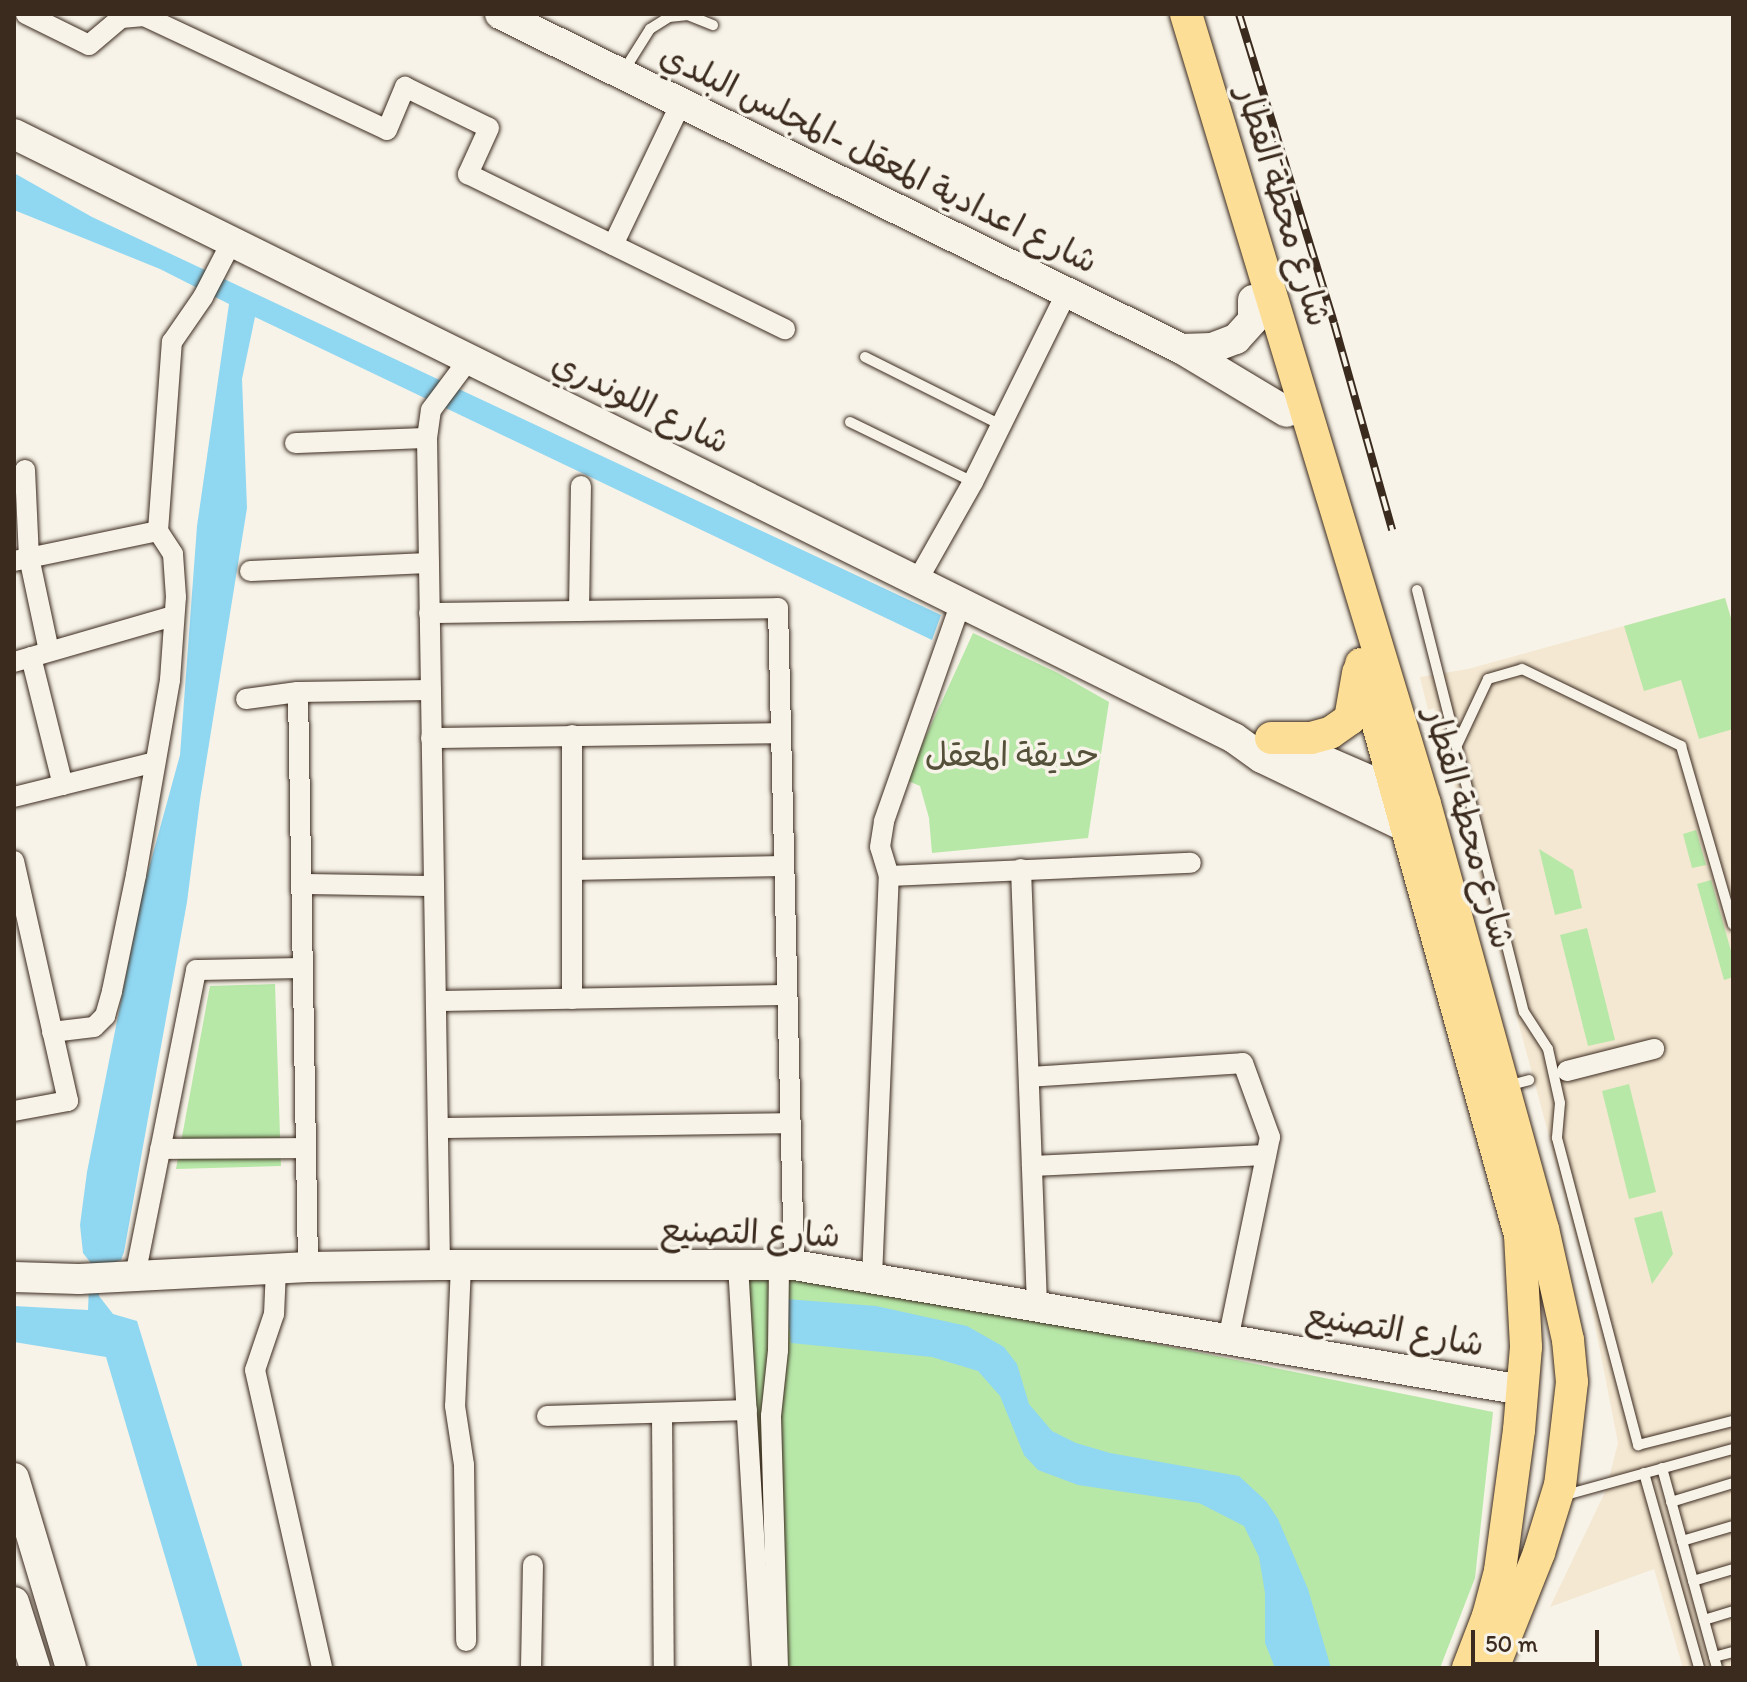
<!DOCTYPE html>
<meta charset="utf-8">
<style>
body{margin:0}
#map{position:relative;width:1747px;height:1682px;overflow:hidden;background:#f7f3e8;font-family:Itim,"Playpen Sans Arabic",sans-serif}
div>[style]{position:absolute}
.built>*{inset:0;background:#f4e8d2}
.green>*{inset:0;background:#b7e8a8}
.water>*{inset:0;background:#90d7f2}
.roads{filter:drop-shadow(0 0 2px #3b2a1e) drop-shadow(0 0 2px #3b2a1e)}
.lane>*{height:10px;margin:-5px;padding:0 5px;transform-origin:5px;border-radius:5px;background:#f7f3e8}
.street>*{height:20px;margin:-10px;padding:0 10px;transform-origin:10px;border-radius:10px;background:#f7f3e8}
.secondary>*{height:30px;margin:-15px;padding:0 15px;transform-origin:15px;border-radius:15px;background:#f7f3e8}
.primary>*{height:32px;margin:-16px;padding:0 16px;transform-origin:16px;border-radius:16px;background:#fdde96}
.rail>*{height:8px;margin-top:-4px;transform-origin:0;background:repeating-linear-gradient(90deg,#f7f3e8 0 15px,#3b2a1e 0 30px);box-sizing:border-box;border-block:2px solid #3b2a1e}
span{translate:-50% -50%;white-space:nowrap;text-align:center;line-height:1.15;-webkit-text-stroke:7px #f7f3e8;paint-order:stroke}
.street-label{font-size:34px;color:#3b2a1e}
.park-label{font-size:34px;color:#54503a}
.frame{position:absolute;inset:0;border:16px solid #3b2a1e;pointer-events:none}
.scale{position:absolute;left:1471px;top:1630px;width:128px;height:36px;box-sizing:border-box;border:4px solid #3b2a1e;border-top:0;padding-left:10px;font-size:24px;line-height:28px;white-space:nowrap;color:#3b2a1e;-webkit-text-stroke:6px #f7f3e8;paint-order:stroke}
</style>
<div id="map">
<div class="built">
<div style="clip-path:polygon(1725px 598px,1733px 625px,1733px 1668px,1683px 1668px,1654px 1569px,1550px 1607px,1606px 1490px,1618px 1443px,1583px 1263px,1434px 708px,1428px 710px,1420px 677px,1468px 669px)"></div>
</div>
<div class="green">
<div style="clip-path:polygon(1725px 598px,1733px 625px,1733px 729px,1699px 739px,1681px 680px,1644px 691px,1624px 626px)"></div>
<div style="clip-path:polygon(973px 633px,1058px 673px,1109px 702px,1088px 838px,932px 853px,929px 818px,920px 786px,906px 780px)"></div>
<div style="clip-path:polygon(1696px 830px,1706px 865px,1692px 868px,1683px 834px)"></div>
<div style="clip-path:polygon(1539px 849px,1573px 870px,1582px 908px,1555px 915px)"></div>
<div style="clip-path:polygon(1711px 880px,1733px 958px,1733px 977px,1724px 980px,1697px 884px)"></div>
<div style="clip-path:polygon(1587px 928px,1615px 1040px,1588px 1046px,1560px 935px)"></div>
<div style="clip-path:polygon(275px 984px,281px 1166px,176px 1169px,210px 986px)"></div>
<div style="clip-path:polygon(1629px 1084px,1656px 1192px,1629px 1199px,1602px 1091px)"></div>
<div style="clip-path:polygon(1662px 1211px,1673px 1254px,1652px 1284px,1634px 1218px)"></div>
<div style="clip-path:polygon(745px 1274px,890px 1290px,1493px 1412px,1475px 1578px,1440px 1668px,770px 1668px)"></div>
</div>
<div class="water">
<div style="clip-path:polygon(14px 173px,92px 217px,941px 615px,932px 640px,255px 317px,242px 379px,247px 508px,200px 800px,187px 902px,124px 1252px,121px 1260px,101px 1266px,99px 1296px,113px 1314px,137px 1321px,243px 1668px,198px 1668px,106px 1357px,14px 1342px,14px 1306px,88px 1310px,90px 1262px,83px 1253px,80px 1225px,87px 1172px,143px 890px,180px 755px,197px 526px,229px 304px,160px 269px,14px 210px)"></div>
<div style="clip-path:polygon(786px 1299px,876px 1306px,967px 1326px,1004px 1347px,1017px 1364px,1029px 1404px,1052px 1431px,1076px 1443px,1110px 1453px,1239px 1476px,1266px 1501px,1278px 1519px,1308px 1589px,1331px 1668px,1275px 1668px,1265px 1643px,1265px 1593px,1259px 1557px,1244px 1526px,1199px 1503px,1078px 1485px,1038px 1470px,1024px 1455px,1000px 1396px,978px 1371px,932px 1357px,791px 1343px)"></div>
</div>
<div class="roads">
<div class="lane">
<div style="left:623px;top:72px;width:51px;rotate:-57.9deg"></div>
<div style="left:650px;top:29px;width:22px;rotate:-32deg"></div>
<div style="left:669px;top:17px;width:19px;rotate:-6deg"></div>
<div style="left:688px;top:15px;width:27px;rotate:22deg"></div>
<div style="left:865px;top:357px;width:152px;rotate:26.6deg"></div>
<div style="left:850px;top:422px;width:137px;rotate:26deg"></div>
<div style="left:1417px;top:590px;width:435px;rotate:75.8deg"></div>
<div style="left:1524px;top:1012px;width:44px;rotate:57deg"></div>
<div style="left:1548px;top:1049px;width:55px;rotate:77.5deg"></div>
<div style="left:1560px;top:1103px;width:35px;rotate:95deg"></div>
<div style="left:1557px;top:1138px;width:318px;rotate:75.2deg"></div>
<div style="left:1638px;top:1445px;width:98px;rotate:-14.2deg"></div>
<div style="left:1457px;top:745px;width:73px;rotate:-64.8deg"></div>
<div style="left:1488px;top:679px;width:35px;rotate:-16deg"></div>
<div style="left:1522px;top:669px;width:177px;rotate:25.8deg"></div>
<div style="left:1681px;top:746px;width:186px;rotate:73.8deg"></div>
<div style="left:1507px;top:1086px;width:23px;rotate:-15deg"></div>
<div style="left:1662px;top:1468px;width:207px;rotate:74.6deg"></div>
<div style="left:1644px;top:1473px;width:203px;rotate:74.2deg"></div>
<div style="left:1562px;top:1496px;width:177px;rotate:-15.4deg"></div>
<div style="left:1671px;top:1502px;width:65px;rotate:-17deg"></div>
<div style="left:1682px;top:1541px;width:53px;rotate:-16.4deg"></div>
<div style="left:1693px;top:1581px;width:42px;rotate:-16.7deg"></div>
<div style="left:1704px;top:1620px;width:30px;rotate:-17deg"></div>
<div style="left:1714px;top:1657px;width:20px;rotate:-15deg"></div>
</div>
<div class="street">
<div style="left:26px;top:14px;width:70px;rotate:26.2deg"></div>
<div style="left:89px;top:45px;width:42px;rotate:-40.2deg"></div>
<div style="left:121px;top:18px;width:23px;rotate:-5deg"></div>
<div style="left:144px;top:16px;width:268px;rotate:25.1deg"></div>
<div style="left:387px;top:130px;width:47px;rotate:-67.3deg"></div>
<div style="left:405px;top:87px;width:93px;rotate:26deg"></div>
<div style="left:489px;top:128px;width:51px;rotate:114.5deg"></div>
<div style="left:468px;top:174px;width:353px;rotate:26.1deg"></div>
<div style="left:613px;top:245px;width:157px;rotate:-64.4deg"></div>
<div style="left:295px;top:443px;width:132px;rotate:-2.2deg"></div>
<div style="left:25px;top:470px;width:87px;rotate:87.4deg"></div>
<div style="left:29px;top:557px;width:96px;rotate:78deg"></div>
<div style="left:14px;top:561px;width:147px;rotate:-11.8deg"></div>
<div style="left:250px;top:571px;width:179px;rotate:-2.6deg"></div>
<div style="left:917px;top:581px;width:114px;rotate:-60.5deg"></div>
<div style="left:973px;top:482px;width:212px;rotate:-63.7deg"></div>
<div style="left:579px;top:611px;width:125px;rotate:-89.1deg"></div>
<div style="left:429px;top:613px;width:349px;rotate:-0.8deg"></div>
<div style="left:778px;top:608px;width:657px;rotate:88.6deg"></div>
<div style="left:31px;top:657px;width:132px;rotate:76deg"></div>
<div style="left:14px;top:662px;width:166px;rotate:-16.1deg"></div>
<div style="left:298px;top:692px;width:575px;rotate:89deg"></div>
<div style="left:246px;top:699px;width:52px;rotate:-7.7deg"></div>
<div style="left:298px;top:692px;width:133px;rotate:-0.9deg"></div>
<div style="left:431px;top:738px;width:350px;rotate:-0.8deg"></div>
<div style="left:14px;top:797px;width:145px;rotate:-13.9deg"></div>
<div style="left:14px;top:861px;width:246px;rotate:77.3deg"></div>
<div style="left:68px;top:1101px;width:55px;rotate:169.5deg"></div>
<div style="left:1021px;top:869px;width:436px;rotate:87.9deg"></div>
<div style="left:572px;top:870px;width:212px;rotate:-1.1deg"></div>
<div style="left:889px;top:876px;width:302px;rotate:-2.5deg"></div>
<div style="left:301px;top:884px;width:133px;rotate:0.9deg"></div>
<div style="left:572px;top:999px;width:264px;rotate:-90deg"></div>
<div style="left:436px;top:1001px;width:351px;rotate:-1deg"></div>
<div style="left:52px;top:1032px;width:42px;rotate:-6.8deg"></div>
<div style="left:94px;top:1027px;width:16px;rotate:-45deg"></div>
<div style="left:105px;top:1016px;width:26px;rotate:-74deg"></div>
<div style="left:112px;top:991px;width:118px;rotate:-78.3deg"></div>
<div style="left:136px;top:875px;width:198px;rotate:-80.1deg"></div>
<div style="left:170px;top:680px;width:83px;rotate:-85.9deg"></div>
<div style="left:176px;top:597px;width:43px;rotate:-94deg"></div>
<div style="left:173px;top:554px;width:27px;rotate:-123deg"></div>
<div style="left:158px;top:531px;width:190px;rotate:-85.8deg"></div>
<div style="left:172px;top:342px;width:55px;rotate:-55.4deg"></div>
<div style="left:203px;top:297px;width:61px;rotate:-62.6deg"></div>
<div style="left:1567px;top:1071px;width:90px;rotate:-14.2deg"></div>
<div style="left:1029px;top:1077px;width:214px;rotate:-3.7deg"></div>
<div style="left:1243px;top:1063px;width:79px;rotate:70deg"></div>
<div style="left:1270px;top:1137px;width:206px;rotate:101.7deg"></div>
<div style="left:438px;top:1128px;width:353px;rotate:-0.8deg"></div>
<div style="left:160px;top:1149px;width:146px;rotate:-0.4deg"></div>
<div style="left:1032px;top:1166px;width:234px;rotate:-2.7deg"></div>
<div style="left:440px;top:1265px;width:827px;rotate:-90.9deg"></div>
<div style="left:427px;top:438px;width:28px;rotate:-82deg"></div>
<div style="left:431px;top:410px;width:64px;rotate:-53.3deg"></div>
<div style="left:461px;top:1265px;width:141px;rotate:92.4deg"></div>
<div style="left:455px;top:1406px;width:60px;rotate:81.3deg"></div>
<div style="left:464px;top:1465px;width:176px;rotate:89.3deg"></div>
<div style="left:738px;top:1265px;width:404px;rotate:86.6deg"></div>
<div style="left:276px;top:1269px;width:45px;rotate:92.5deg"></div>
<div style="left:274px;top:1314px;width:59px;rotate:108.7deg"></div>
<div style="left:255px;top:1370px;width:305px;rotate:77.3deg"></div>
<div style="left:135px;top:1276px;width:312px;rotate:-78.7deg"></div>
<div style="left:196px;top:970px;width:107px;rotate:-1.1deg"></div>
<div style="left:872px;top:1277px;width:401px;rotate:-87.6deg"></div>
<div style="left:889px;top:876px;width:30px;rotate:-107deg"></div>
<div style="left:880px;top:847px;width:26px;rotate:-81deg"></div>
<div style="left:884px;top:821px;width:232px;rotate:-70.6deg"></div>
<div style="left:662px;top:1413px;width:255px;rotate:89.6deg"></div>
<div style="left:547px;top:1416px;width:200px;rotate:-1.7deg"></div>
<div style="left:531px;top:1668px;width:103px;rotate:-88.9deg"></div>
<div style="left:778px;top:1668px;width:252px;rotate:-91.6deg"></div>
<div style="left:771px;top:1416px;width:66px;rotate:-83.9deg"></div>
<div style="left:778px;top:1350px;width:85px;rotate:-89.3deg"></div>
</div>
<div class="secondary">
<div style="left:500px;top:14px;width:760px;rotate:26.16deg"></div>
<div style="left:1182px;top:349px;width:122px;rotate:31deg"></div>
<div style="left:14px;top:134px;width:1361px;rotate:26.34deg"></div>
<div style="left:1234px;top:738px;width:34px;rotate:36deg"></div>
<div style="left:1262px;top:758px;width:178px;rotate:25.6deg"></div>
<div style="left:1182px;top:349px;width:30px;rotate:-2deg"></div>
<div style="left:1212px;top:348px;width:26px;rotate:-21deg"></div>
<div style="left:1236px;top:339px;width:25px;rotate:-48deg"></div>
<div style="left:1253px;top:320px;width:20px;rotate:-90deg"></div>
<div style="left:1272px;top:738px;width:156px;rotate:23.4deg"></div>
<div style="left:14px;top:1277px;width:65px;rotate:1.8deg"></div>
<div style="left:79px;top:1279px;width:229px;rotate:-3deg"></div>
<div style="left:308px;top:1267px;width:132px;rotate:-0.9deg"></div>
<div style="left:440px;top:1265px;width:354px"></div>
<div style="left:794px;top:1265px;width:739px;rotate:9.74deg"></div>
<div style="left:14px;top:1478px;width:198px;rotate:73.3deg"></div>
<div style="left:14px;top:1602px;width:69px;rotate:72.3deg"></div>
</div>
<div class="primary">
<div style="left:1186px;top:14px;width:825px;rotate:73.17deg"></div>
<div style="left:1425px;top:804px;width:441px;rotate:74.5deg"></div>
<div style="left:1543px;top:1229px;width:114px;rotate:77.3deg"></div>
<div style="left:1568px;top:1340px;width:42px;rotate:84.6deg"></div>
<div style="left:1572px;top:1382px;width:104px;rotate:96.6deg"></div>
<div style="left:1560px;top:1485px;width:71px;rotate:107.2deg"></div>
<div style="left:1539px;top:1553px;width:124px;rotate:111.8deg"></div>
<div style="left:1361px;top:664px;width:593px;rotate:74.44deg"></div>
<div style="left:1520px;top:1235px;width:112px;rotate:86.9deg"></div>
<div style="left:1526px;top:1347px;width:83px;rotate:94.8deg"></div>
<div style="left:1519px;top:1430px;width:142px;rotate:97.7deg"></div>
<div style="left:1500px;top:1571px;width:47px;rotate:104.9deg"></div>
<div style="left:1488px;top:1616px;width:56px;rotate:111deg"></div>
<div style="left:1271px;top:738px;width:40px"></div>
<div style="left:1311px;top:738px;width:20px;rotate:-15deg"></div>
<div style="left:1330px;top:733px;width:24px;rotate:-35deg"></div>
<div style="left:1350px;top:719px;width:47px;rotate:-80.1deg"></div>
</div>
</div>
<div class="rail">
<div style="left:1239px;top:14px;width:323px;rotate:72.9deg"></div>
<div style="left:1334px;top:323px;width:215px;rotate:74.3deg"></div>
</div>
<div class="street-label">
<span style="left:879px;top:158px;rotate:26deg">شارع اعدادية المعقل -المجلس البلدي</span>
<span style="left:1284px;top:206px;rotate:73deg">شارع محطة القطار</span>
<span style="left:641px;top:402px;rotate:26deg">شارع اللوندري</span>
<span style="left:1470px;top:828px;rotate:74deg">شارع محطة القطار</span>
<span style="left:750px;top:1232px;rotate:2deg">شارع التصنيع</span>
<span style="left:1395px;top:1329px;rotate:10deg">شارع التصنيع</span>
</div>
<div class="park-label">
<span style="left:1012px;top:755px">حديقة المعقل</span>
</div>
<div class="frame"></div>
<div class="scale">50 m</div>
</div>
